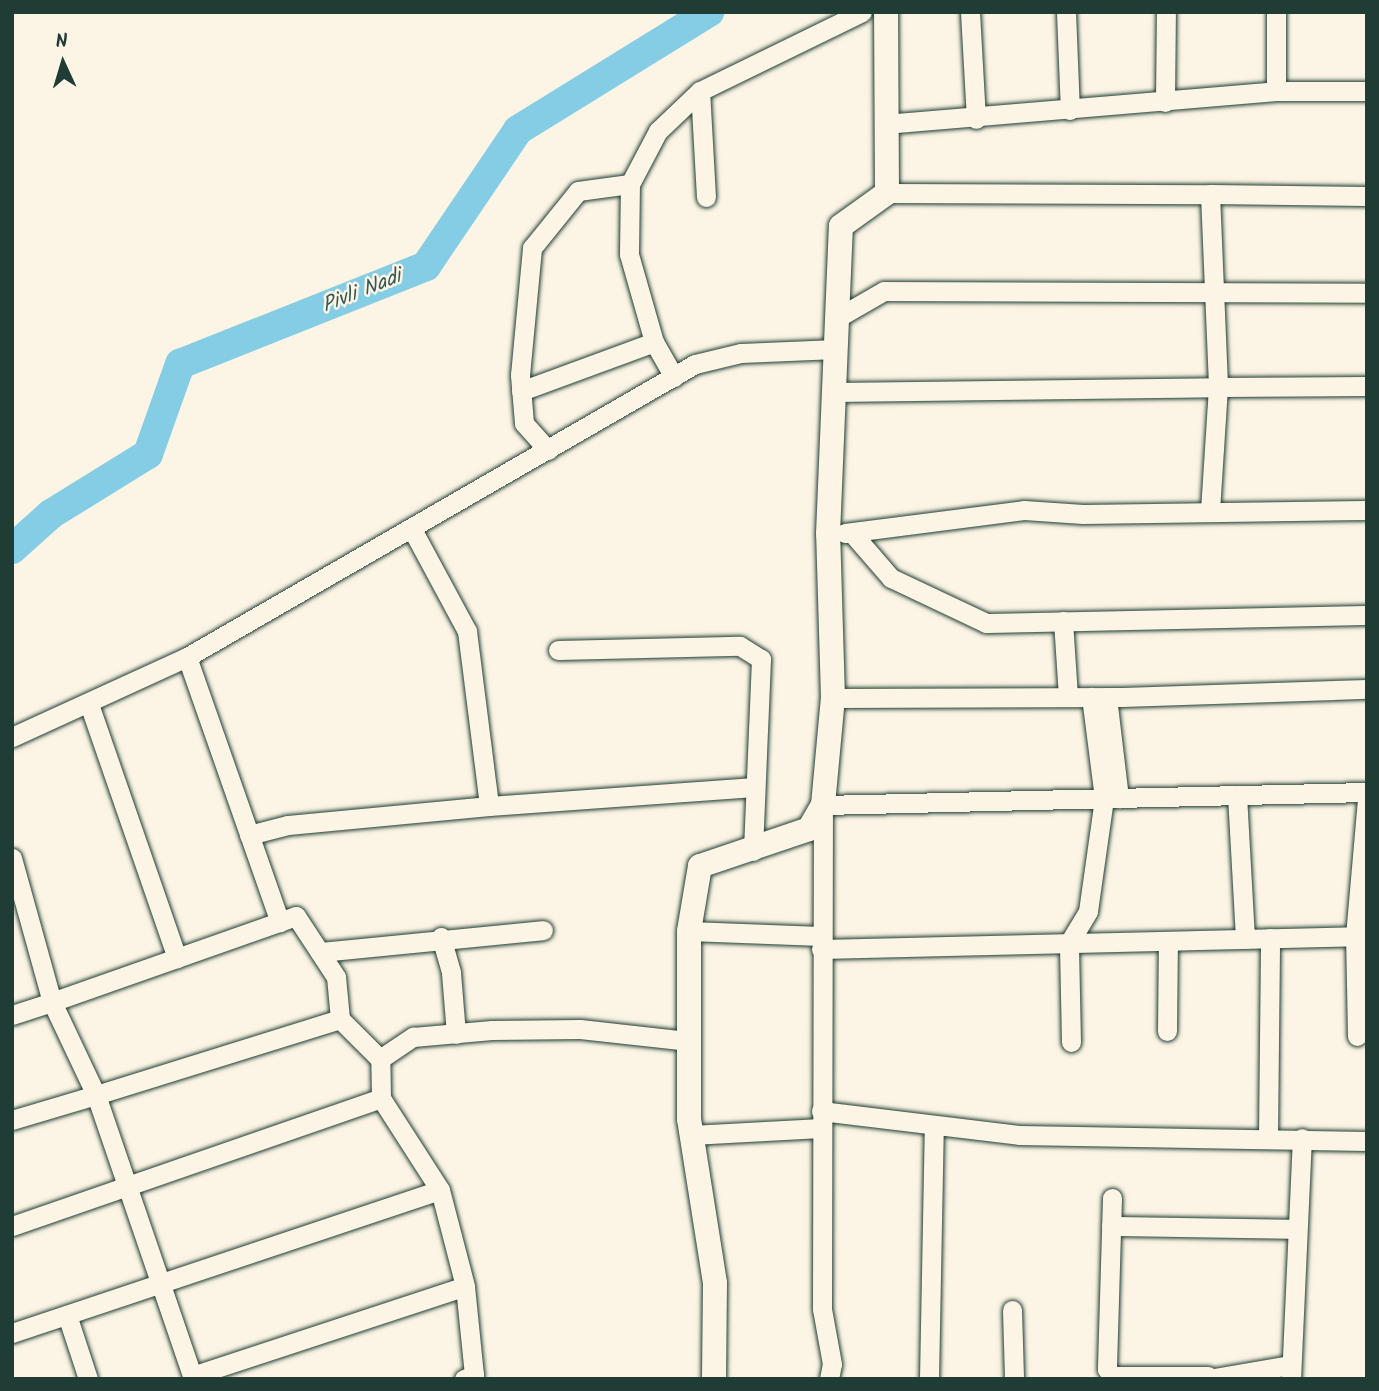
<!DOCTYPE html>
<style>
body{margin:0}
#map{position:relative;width:1379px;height:1391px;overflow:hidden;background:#fcf5e5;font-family:Kalam,sans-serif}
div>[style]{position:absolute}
.river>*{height:30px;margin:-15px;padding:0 15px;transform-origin:15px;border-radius:15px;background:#84cde4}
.roads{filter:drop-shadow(0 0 2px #1f3d34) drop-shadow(0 0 2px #1f3d34)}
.minor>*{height:19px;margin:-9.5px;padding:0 9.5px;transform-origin:9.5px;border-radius:9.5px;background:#fcf5e5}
.tertiary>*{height:24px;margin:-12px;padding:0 12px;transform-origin:12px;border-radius:12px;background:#fcf5e5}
span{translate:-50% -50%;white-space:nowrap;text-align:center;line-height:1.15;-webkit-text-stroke:5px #fcf5e5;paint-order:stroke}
.water-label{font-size:21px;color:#335a57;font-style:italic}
.frame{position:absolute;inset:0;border:14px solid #1f3d34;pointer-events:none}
.north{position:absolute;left:28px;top:28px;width:70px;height:70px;-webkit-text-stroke:5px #fcf5e5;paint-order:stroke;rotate:356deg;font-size:19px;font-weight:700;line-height:28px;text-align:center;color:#1f3d34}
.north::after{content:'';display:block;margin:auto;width:24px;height:32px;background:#1f3d34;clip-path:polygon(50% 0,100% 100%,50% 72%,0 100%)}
</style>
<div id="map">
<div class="river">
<div style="left:12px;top:549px;width:52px;rotate:-41.9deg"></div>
<div style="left:51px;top:514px;width:114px;rotate:-31.7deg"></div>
<div style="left:148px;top:454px;width:96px;rotate:-70.4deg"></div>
<div style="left:180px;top:364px;width:265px;rotate:-21.7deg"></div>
<div style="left:426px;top:266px;width:164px;rotate:-55.9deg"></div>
<div style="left:518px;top:130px;width:225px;rotate:-31.7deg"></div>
</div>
<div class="roads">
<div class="minor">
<div style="left:970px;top:12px;width:107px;rotate:86.8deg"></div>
<div style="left:1066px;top:12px;width:98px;rotate:87.7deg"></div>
<div style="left:1276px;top:12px;width:79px;rotate:90deg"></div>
<div style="left:1276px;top:91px;width:91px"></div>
<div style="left:1165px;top:102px;width:90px;rotate:-89.4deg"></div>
<div style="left:885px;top:124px;width:392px;rotate:-4.8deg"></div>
<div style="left:887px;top:193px;width:323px;rotate:0.2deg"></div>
<div style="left:1367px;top:196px;width:157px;rotate:-179.3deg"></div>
<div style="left:1210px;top:194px;width:193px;rotate:87.6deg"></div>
<div style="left:1218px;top:387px;width:149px;rotate:-0.4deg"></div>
<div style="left:706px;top:197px;width:106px;rotate:-93.2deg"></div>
<div style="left:700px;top:91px;width:180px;rotate:-26deg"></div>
<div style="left:837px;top:318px;width:54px;rotate:-29.9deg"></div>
<div style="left:884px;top:291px;width:483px;rotate:0.2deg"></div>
<div style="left:674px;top:377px;width:40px;rotate:-119.7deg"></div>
<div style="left:654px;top:342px;width:91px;rotate:-105.9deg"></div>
<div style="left:629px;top:254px;width:70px;rotate:-89.2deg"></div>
<div style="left:630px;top:184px;width:60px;rotate:-62.2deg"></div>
<div style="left:658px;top:131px;width:58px;rotate:-43.6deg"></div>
<div style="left:521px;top:391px;width:142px;rotate:-20.2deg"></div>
<div style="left:834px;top:392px;width:384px;rotate:-0.7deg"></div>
<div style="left:1218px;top:387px;width:125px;rotate:93.7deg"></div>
<div style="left:548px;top:450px;width:36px;rotate:-132deg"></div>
<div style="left:524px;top:423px;width:48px;rotate:-94.8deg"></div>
<div style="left:520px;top:375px;width:128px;rotate:-84.6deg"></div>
<div style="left:532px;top:248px;width:73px;rotate:-51.1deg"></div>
<div style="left:578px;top:191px;width:52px;rotate:-7.7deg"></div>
<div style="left:412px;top:529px;width:116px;rotate:61.7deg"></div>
<div style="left:467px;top:631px;width:176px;rotate:82.8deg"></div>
<div style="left:845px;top:533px;width:180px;rotate:-7.3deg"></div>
<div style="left:1024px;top:510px;width:59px;rotate:3.9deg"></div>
<div style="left:1083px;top:514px;width:284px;rotate:-0.8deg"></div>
<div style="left:852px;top:533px;width:60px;rotate:49.1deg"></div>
<div style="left:891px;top:578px;width:105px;rotate:25.3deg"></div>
<div style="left:986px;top:623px;width:381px;rotate:-1.2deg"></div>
<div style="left:1063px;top:621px;width:76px;rotate:86.2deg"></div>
<div style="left:558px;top:650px;width:182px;rotate:-1.3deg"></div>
<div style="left:740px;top:646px;width:25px;rotate:32deg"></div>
<div style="left:761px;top:659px;width:192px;rotate:92.4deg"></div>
<div style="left:187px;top:657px;width:281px;rotate:70.7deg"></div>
<div style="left:1107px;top:697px;width:102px;rotate:83.2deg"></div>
<div style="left:833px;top:698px;width:289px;rotate:-0.2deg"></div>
<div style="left:1122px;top:697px;width:245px;rotate:-1.9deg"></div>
<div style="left:89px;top:704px;width:269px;rotate:70.9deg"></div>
<div style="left:12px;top:737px;width:192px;rotate:-24.6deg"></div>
<div style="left:187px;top:657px;width:586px;rotate:-29.98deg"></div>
<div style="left:695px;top:364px;width:47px;rotate:-13.4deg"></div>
<div style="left:741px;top:353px;width:95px;rotate:-2.4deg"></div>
<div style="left:1237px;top:795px;width:144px;rotate:86.8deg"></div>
<div style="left:249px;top:835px;width:40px;rotate:-14.4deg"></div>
<div style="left:288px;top:825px;width:202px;rotate:-5.4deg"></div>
<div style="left:489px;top:806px;width:266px;rotate:-4.1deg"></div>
<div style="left:12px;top:858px;width:149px;rotate:74.5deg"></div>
<div style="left:52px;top:1002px;width:42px;rotate:162deg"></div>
<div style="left:689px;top:931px;width:132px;rotate:2.2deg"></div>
<div style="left:441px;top:937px;width:37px;rotate:74deg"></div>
<div style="left:451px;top:973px;width:61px;rotate:85.3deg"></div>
<div style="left:821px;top:949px;width:546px;rotate:-1.36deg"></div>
<div style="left:320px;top:952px;width:224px;rotate:-5.6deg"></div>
<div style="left:1167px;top:1031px;width:90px;rotate:-89.4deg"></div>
<div style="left:1357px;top:1036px;width:100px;rotate:-91.1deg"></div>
<div style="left:1355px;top:936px;width:138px;rotate:-85deg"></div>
<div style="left:1071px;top:1042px;width:99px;rotate:-91.2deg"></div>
<div style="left:1069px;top:943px;width:37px;rotate:-59deg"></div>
<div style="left:1088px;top:911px;width:114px;rotate:-81.9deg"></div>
<div style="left:1104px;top:798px;width:102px;rotate:-97.3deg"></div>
<div style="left:380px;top:1059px;width:40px;rotate:-34deg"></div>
<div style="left:413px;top:1037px;width:79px;rotate:-5.1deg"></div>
<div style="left:492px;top:1030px;width:88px;rotate:-0.7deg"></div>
<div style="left:580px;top:1029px;width:110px;rotate:6.3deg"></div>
<div style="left:821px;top:1111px;width:199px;rotate:6.9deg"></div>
<div style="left:1019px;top:1135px;width:348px;rotate:1deg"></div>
<div style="left:12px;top:1120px;width:88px;rotate:-16.6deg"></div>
<div style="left:96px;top:1095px;width:256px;rotate:-17.3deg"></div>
<div style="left:340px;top:1019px;width:42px;rotate:-95.4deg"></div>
<div style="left:336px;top:977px;width:73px;rotate:-123.3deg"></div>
<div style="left:296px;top:916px;width:259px;rotate:160.6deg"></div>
<div style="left:52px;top:1002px;width:103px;rotate:64.7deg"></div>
<div style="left:96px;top:1095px;width:300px;rotate:71.1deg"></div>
<div style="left:691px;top:1135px;width:130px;rotate:-3.1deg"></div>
<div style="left:1268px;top:1137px;width:199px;rotate:-89.4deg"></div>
<div style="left:1112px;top:1198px;width:171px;rotate:91.7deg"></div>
<div style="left:1107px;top:1369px;width:9px;rotate:54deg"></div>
<div style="left:1112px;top:1376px;width:96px"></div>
<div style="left:12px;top:1226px;width:391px;rotate:-19.1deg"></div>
<div style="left:381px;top:1098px;width:39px;rotate:-91deg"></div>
<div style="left:380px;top:1059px;width:57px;rotate:-135deg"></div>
<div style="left:1111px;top:1226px;width:184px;rotate:0.9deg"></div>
<div style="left:1012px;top:1310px;width:69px;rotate:88.3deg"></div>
<div style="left:67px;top:1315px;width:67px;rotate:71.8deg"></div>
<div style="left:12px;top:1333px;width:451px;rotate:-18.5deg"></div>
<div style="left:440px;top:1190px;width:109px;rotate:-122.7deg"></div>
<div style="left:192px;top:1376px;width:287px;rotate:-18.2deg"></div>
<div style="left:465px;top:1286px;width:99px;rotate:-104.6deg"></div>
<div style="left:464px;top:1379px;width:11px;rotate:-22deg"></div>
<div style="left:474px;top:1375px;width:89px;rotate:-95.8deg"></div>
<div style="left:829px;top:1379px;width:15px;rotate:-79deg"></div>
<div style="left:832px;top:1364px;width:56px;rotate:-100.3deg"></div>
<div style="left:822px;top:1309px;width:504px;rotate:-89.89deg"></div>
<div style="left:823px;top:805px;width:544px;rotate:-1.37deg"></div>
<div style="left:929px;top:1379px;width:254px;rotate:-88.9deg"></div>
<div style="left:1208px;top:1379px;width:84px;rotate:-9.6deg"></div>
<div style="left:1291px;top:1379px;width:241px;rotate:-87.4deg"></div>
</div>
<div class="tertiary">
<div style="left:714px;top:1379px;width:96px;rotate:-89.4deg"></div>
<div style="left:715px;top:1283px;width:166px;rotate:-99deg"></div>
<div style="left:689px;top:1119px;width:188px;rotate:-90deg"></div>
<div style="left:689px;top:931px;width:66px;rotate:-80.4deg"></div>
<div style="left:700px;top:866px;width:115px;rotate:-18.7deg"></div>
<div style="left:809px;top:829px;width:28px;rotate:-60deg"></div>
<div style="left:823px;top:805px;width:107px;rotate:-84.7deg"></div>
<div style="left:833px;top:698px;width:164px;rotate:-91.7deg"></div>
<div style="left:828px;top:534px;width:308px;rotate:-87.6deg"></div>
<div style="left:841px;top:226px;width:57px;rotate:-35.7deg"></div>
<div style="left:887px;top:193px;width:181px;rotate:-90.3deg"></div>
</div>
</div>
<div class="water-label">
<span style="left:362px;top:292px;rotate:-22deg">Pivli Nadi</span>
</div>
<div class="frame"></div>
<div class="north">N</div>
</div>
